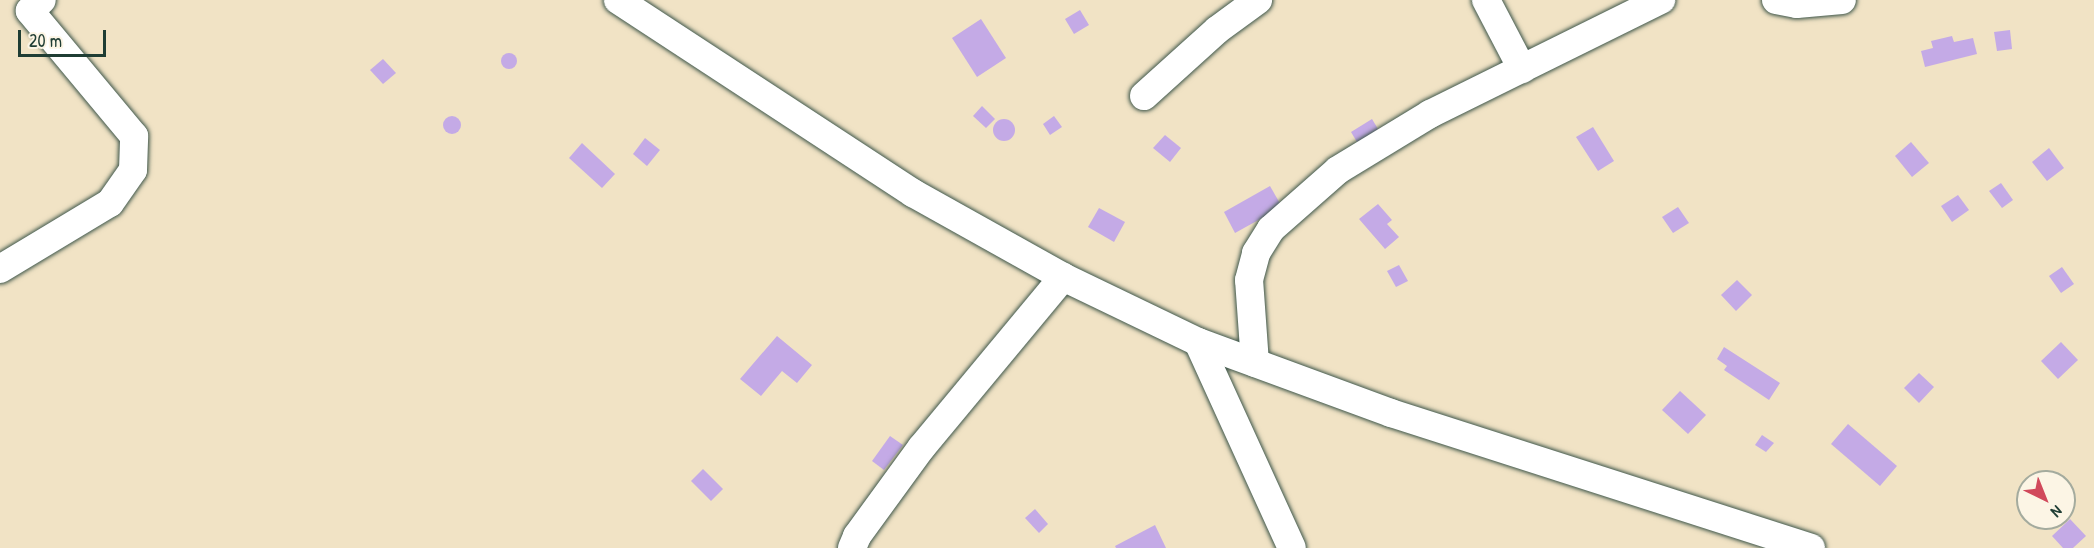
<!DOCTYPE html>
<style>
body{margin:0}
#map{position:relative;width:2094px;height:548px;overflow:hidden;background:#f1e3c5;font-family:"Patrick Hand",sans-serif}
div>[style]{position:absolute}
.building>*{inset:0;background:#c4aae6}
.round{border-radius:50%}
.roads{filter:drop-shadow(0 0 2px #3e564a) drop-shadow(0 0 2px #3e564a)}
.minor>*{height:28px;margin:-14px;padding:0 14px;transform-origin:14px;border-radius:14px;background:#fff}
span{translate:-50% -50%;white-space:nowrap;text-align:center;line-height:1.15;-webkit-text-stroke:5px #fcf5e5;paint-order:stroke}
.north{position:absolute;left:2016px;top:470px;width:60px;height:60px;box-sizing:border-box;background:#fcf5e5;border:2px solid #a4ab9e;border-radius:50%;rotate:137deg;font-size:16px;font-weight:700;line-height:24px;text-align:center;color:#1f3d34}
.north::after{content:'';display:block;margin:auto;width:21px;height:27px;background:#d1495b;clip-path:polygon(50% 0,100% 100%,50% 72%,0 100%)}
.scale{position:absolute;left:18px;top:30px;width:88px;height:27px;box-sizing:border-box;border:3px solid #1f3d34;border-top:0;padding-left:8px;font-size:18px;line-height:21px;white-space:nowrap;color:#1f3d34;-webkit-text-stroke:4px #fcf5e5;paint-order:stroke}
</style>
<div id="map">
<div class="building">
<div style="clip-path:polygon(1080px 10px,1089px 25px,1074px 34px,1065px 19px)"></div>
<div style="clip-path:polygon(981px 19px,1006px 58px,977px 77px,952px 38px)"></div>
<div style="clip-path:polygon(2010px 30px,2012px 49px,1997px 51px,1994px 32px)"></div>
<div style="clip-path:polygon(1952px 36px,1954px 42px,1973px 38px,1977px 54px,1925px 67px,1921px 51px,1933px 48px,1931px 41px)"></div>
<div class="round" style="left:501px;top:53px;width:16px;height:16px"></div>
<div style="clip-path:polygon(383px 59px,396px 73px,383px 84px,370px 70px)"></div>
<div style="clip-path:polygon(982px 106px,995px 119px,986px 128px,973px 116px)"></div>
<div style="clip-path:polygon(1054px 116px,1062px 127px,1050px 135px,1043px 124px)"></div>
<div class="round" style="left:443px;top:116px;width:18px;height:18px"></div>
<div class="round" style="left:993px;top:119px;width:22px;height:22px"></div>
<div style="clip-path:polygon(1372px 119px,1381px 134px,1360px 147px,1351px 132px)"></div>
<div style="clip-path:polygon(1593px 127px,1614px 161px,1598px 171px,1576px 137px)"></div>
<div style="clip-path:polygon(1165px 135px,1181px 148px,1170px 162px,1153px 148px)"></div>
<div style="clip-path:polygon(645px 138px,660px 150px,647px 166px,633px 154px)"></div>
<div style="clip-path:polygon(1911px 142px,1929px 163px,1912px 177px,1895px 156px)"></div>
<div style="clip-path:polygon(582px 143px,615px 174px,602px 188px,569px 158px)"></div>
<div style="clip-path:polygon(2049px 148px,2064px 168px,2047px 181px,2032px 162px)"></div>
<div style="clip-path:polygon(2001px 183px,2013px 200px,2002px 208px,1989px 191px)"></div>
<div style="clip-path:polygon(1270px 186px,1282px 207px,1235px 233px,1224px 212px)"></div>
<div style="clip-path:polygon(1958px 195px,1969px 210px,1952px 222px,1941px 206px)"></div>
<div style="clip-path:polygon(1378px 204px,1392px 220px,1387px 224px,1399px 237px,1385px 249px,1359px 219px)"></div>
<div style="clip-path:polygon(1678px 207px,1689px 223px,1673px 233px,1662px 217px)"></div>
<div style="clip-path:polygon(1099px 208px,1125px 222px,1114px 242px,1088px 227px)"></div>
<div style="clip-path:polygon(1399px 265px,1408px 281px,1396px 287px,1387px 271px)"></div>
<div style="clip-path:polygon(2062px 267px,2074px 284px,2061px 293px,2049px 276px)"></div>
<div style="clip-path:polygon(1737px 280px,1752px 295px,1736px 311px,1721px 295px)"></div>
<div style="clip-path:polygon(777px 336px,812px 365px,797px 383px,782px 371px,761px 396px,740px 379px)"></div>
<div style="clip-path:polygon(2061px 342px,2078px 360px,2058px 379px,2041px 361px)"></div>
<div style="clip-path:polygon(1724px 347px,1780px 383px,1769px 400px,1724px 370px,1727px 366px,1717px 359px)"></div>
<div style="clip-path:polygon(1919px 373px,1934px 387px,1919px 403px,1904px 388px)"></div>
<div style="clip-path:polygon(1680px 391px,1706px 415px,1688px 434px,1662px 410px)"></div>
<div style="clip-path:polygon(1848px 424px,1897px 466px,1880px 486px,1831px 444px)"></div>
<div style="clip-path:polygon(1762px 435px,1774px 443px,1766px 452px,1755px 445px)"></div>
<div style="clip-path:polygon(890px 436px,903px 445px,884px 470px,872px 461px)"></div>
<div style="clip-path:polygon(703px 469px,723px 489px,711px 501px,691px 481px)"></div>
<div style="clip-path:polygon(1035px 509px,1048px 524px,1039px 533px,1025px 518px)"></div>
<div style="clip-path:polygon(2070px 519px,2086px 536px,2073px 548px,2063px 548px,2052px 536px)"></div>
<div style="clip-path:polygon(1155px 525px,1166px 548px,1116px 548px,1115px 546px)"></div>
</div>
<div class="roads">
<div class="minor">
<div style="left:618px;top:0;width:353px;rotate:33.2deg"></div>
<div style="left:913px;top:193px;width:172px;rotate:29.2deg"></div>
<div style="left:1063px;top:277px;width:150px;rotate:25.7deg"></div>
<div style="left:1198px;top:342px;width:206px;rotate:20.2deg"></div>
<div style="left:1391px;top:413px;width:441px;rotate:17.8deg"></div>
<div style="left:1486px;top:0;width:78px;rotate:62.4deg"></div>
<div style="left:1776px;top:0;width:21px;rotate:11deg"></div>
<div style="left:1797px;top:4px;width:45px;rotate:-5.1deg"></div>
<div style="left:1144px;top:96px;width:98px;rotate:-42.1deg"></div>
<div style="left:1217px;top:30px;width:51px;rotate:-36.2deg"></div>
<div style="left:0;top:269px;width:128px;rotate:-31deg"></div>
<div style="left:110px;top:203px;width:40px;rotate:-55.1deg"></div>
<div style="left:133px;top:170px;width:34px;rotate:-88deg"></div>
<div style="left:134px;top:136px;width:163px;rotate:-129.8deg"></div>
<div style="left:30px;top:11px;width:16px;rotate:-43deg"></div>
<div style="left:1198px;top:342px;width:226px;rotate:65.5deg"></div>
<div style="left:1255px;top:363px;width:83px;rotate:-94.1deg"></div>
<div style="left:1249px;top:280px;width:28px;rotate:-75deg"></div>
<div style="left:1256px;top:253px;width:28px;rotate:-58deg"></div>
<div style="left:1271px;top:229px;width:89px;rotate:-41.4deg"></div>
<div style="left:1338px;top:170px;width:108px;rotate:-31.3deg"></div>
<div style="left:1430px;top:114px;width:258px;rotate:-26.3deg"></div>
<div style="left:852px;top:548px;width:13px;rotate:-67deg"></div>
<div style="left:857px;top:536px;width:110px;rotate:-53.9deg"></div>
<div style="left:922px;top:447px;width:221px;rotate:-50.3deg"></div>
</div>
</div>
<div class="north">N</div>
<div class="scale">20 m</div>
</div>
